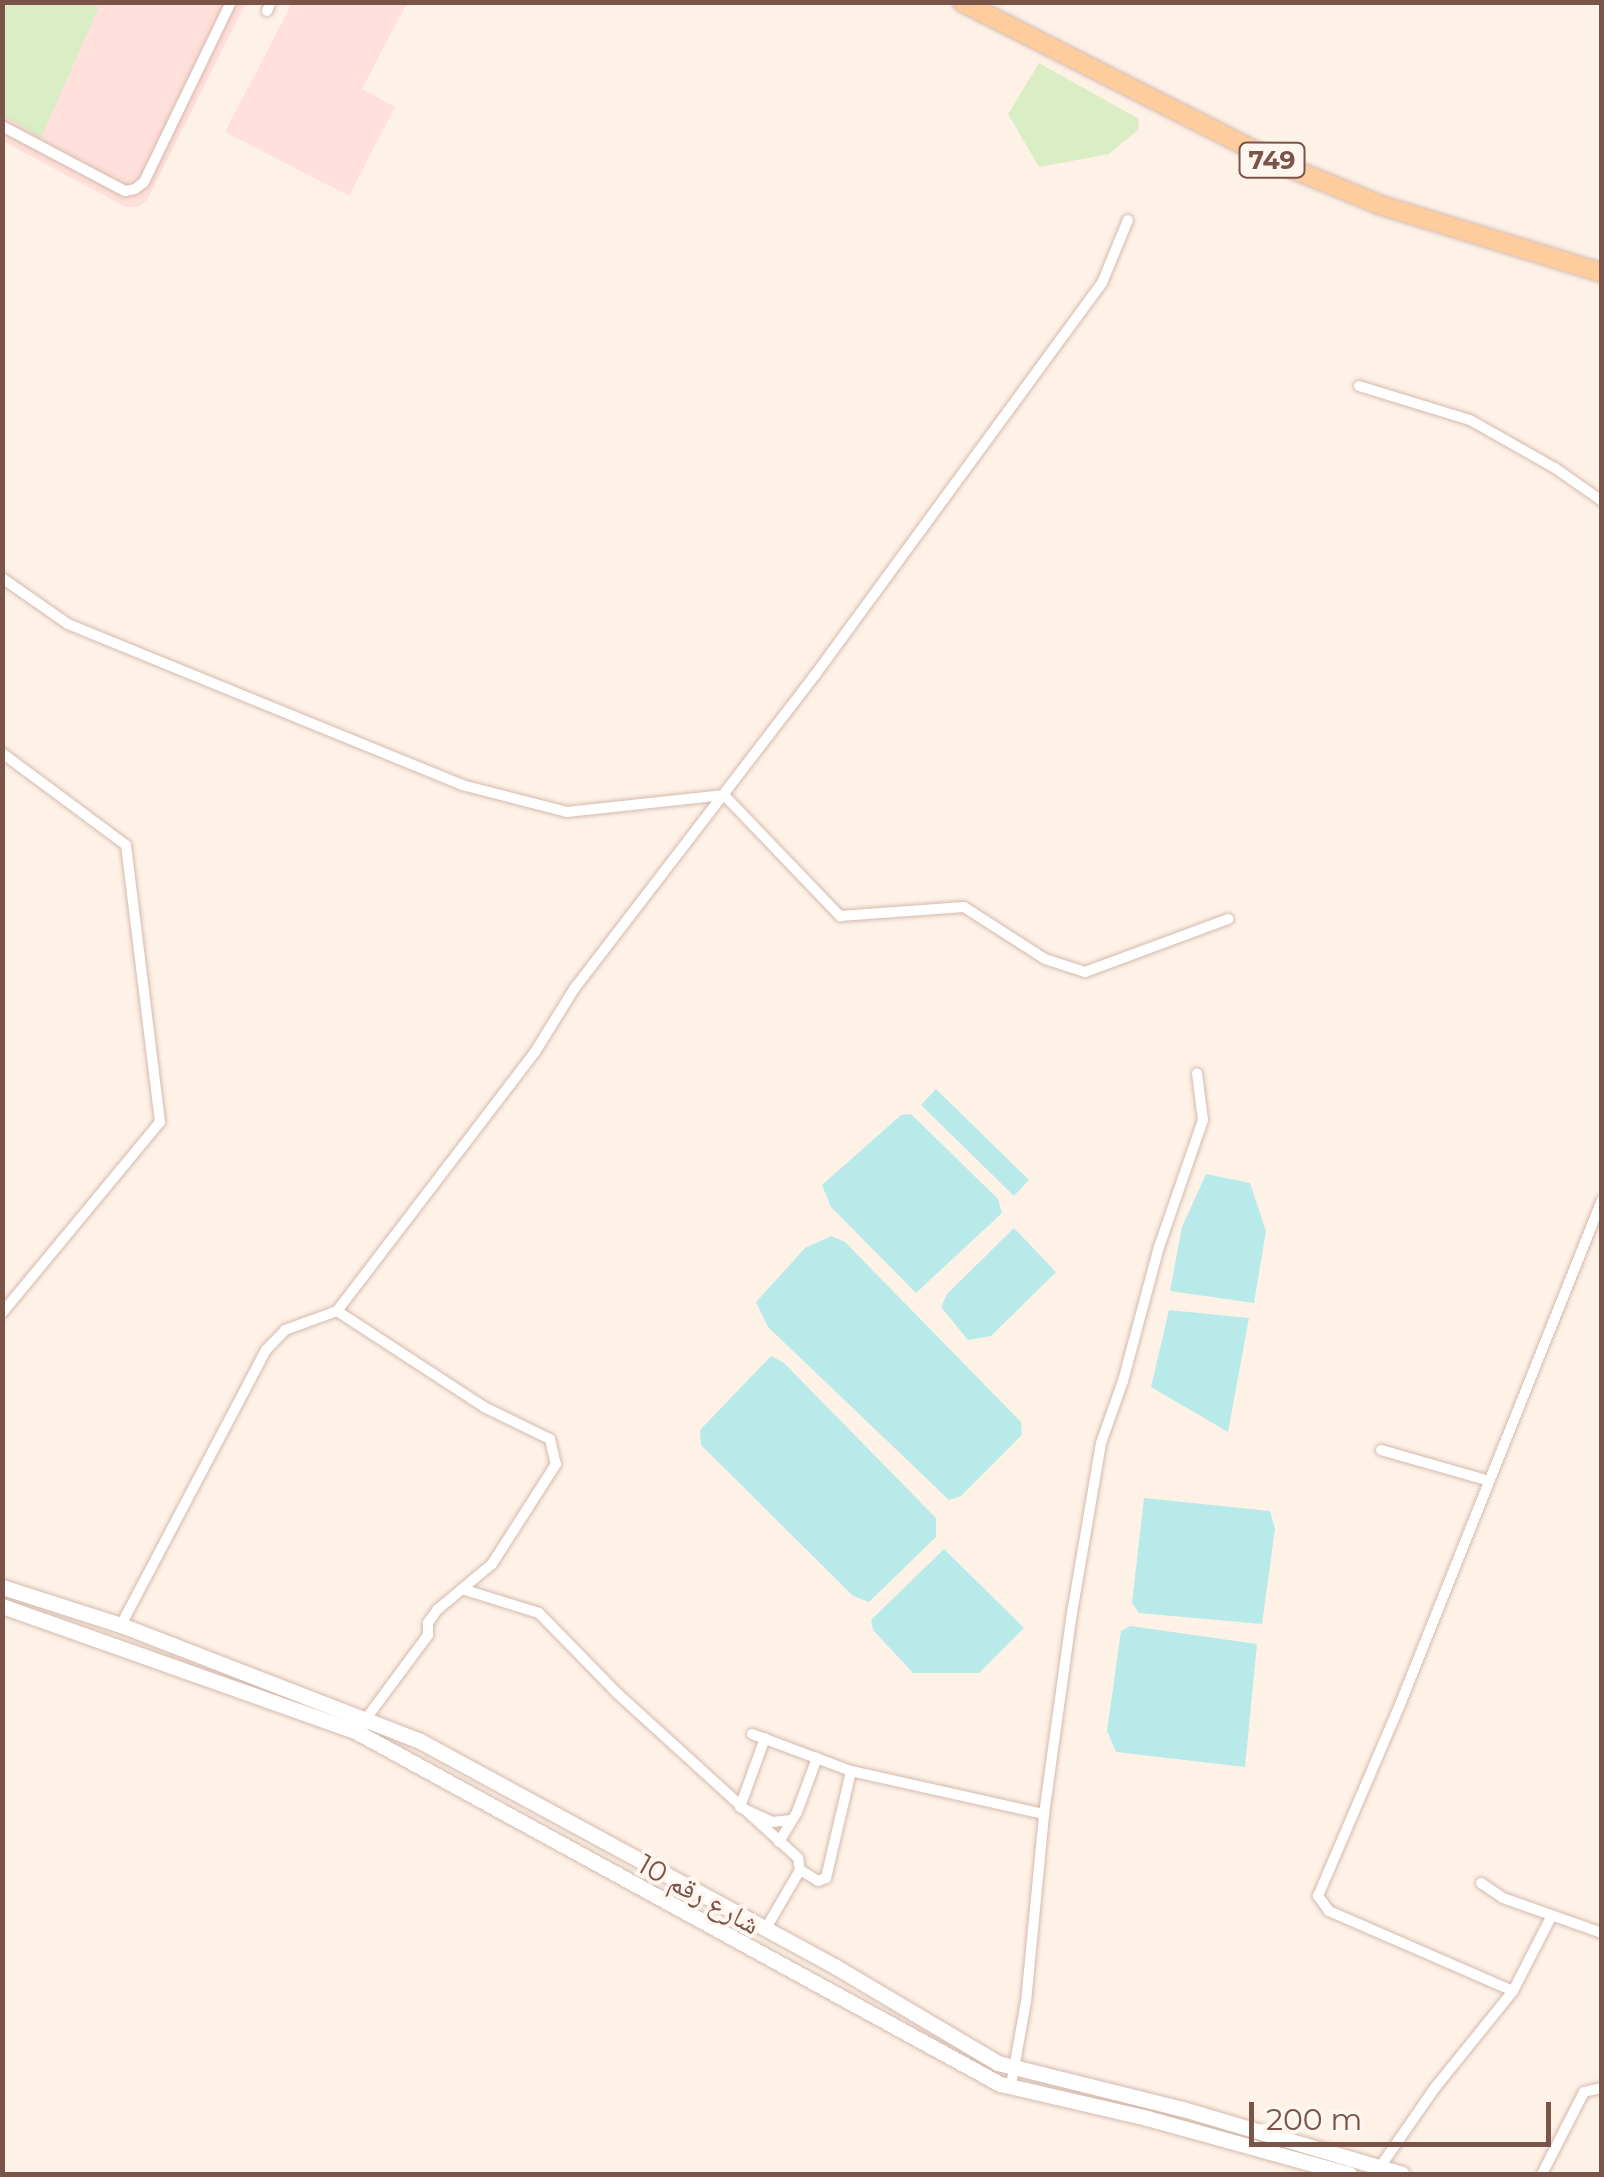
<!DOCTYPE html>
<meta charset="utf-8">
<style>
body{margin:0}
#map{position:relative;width:1604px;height:2177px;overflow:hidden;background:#fef2e7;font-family:Montserrat,"Noto Naskh Arabic",sans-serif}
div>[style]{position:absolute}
.commercial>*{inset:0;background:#ffe0da}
.green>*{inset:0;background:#daedc4}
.water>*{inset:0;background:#b9eaea}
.roads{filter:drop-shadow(0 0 2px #d4baae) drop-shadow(0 0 2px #d4baae)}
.street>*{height:10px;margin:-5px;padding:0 5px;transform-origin:5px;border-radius:5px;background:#fff}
.secondary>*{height:15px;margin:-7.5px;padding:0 7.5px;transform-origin:7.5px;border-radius:7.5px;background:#fff}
.primary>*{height:18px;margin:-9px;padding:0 9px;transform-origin:9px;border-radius:9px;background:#ffcd9d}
span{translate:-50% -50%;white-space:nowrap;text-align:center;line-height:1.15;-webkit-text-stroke:8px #fff6ef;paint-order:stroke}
.shield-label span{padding:2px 8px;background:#fff6ef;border:2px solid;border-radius:8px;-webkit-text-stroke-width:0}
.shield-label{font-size:25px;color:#7a5349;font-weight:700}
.street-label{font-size:28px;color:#7a5349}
.frame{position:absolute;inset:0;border:5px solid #7a5349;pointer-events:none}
.scale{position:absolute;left:1249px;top:2102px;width:302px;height:45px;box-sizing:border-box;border:5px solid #7a5349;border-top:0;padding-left:12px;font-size:30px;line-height:35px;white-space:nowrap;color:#7a5349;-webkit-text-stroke:8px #fff6ef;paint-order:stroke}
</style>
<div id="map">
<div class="commercial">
<div style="clip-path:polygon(2px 3px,246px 3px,147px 200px,138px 207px,125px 207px,3px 141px)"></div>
<div style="clip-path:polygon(292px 3px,407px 3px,362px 89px,395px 107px,349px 196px,225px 132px)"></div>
</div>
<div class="green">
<div style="clip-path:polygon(3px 2px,93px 3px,98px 9px,41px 138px,3px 116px)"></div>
<div style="clip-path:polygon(1039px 63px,1139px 119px,1138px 130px,1109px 154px,1039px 167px,1008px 114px)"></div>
</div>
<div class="water">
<div style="clip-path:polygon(936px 1089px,1029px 1180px,1014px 1196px,921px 1105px)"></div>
<div style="clip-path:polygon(911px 1114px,998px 1199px,1002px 1213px,916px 1293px,831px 1207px,822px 1185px,901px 1115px)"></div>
<div style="clip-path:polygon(1206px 1174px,1250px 1183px,1266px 1231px,1254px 1303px,1170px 1291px,1182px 1227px)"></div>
<div style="clip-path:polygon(1014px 1228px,1056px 1272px,991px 1336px,968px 1340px,941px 1307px,947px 1294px)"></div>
<div style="clip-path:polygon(831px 1236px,845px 1242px,1021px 1422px,1022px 1435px,961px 1496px,949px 1500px,768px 1327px,756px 1302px,805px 1248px)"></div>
<div style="clip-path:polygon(1169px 1310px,1249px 1318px,1228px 1432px,1151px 1387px)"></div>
<div style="clip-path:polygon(771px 1356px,784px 1363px,936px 1518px,936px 1537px,869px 1602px,853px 1596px,701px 1445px,700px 1430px)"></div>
<div style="clip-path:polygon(1144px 1498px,1270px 1511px,1275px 1529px,1262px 1624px,1139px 1613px,1132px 1603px)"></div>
<div style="clip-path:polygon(944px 1549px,1024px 1628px,979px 1673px,913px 1673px,873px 1630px,871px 1620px)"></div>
<div style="clip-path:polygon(1130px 1626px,1257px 1644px,1245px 1767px,1116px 1752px,1107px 1731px,1121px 1631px)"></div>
</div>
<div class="roads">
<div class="street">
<div style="left:267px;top:11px;width:10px;rotate:-66deg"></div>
<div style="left:2px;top:126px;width:139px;rotate:27.9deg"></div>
<div style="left:125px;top:191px;width:10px;rotate:-11deg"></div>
<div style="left:135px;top:189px;width:11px;rotate:-38deg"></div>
<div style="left:144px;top:182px;width:200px;rotate:-64.2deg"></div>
<div style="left:1359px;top:386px;width:116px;rotate:17deg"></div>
<div style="left:1470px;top:420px;width:98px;rotate:29.5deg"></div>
<div style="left:1555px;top:468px;width:57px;rotate:35.1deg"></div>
<div style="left:2px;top:578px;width:80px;rotate:34.9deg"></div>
<div style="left:68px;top:624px;width:426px;rotate:22.2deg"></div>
<div style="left:462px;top:785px;width:108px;rotate:14.4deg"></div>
<div style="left:567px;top:812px;width:158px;rotate:-6.2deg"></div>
<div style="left:724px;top:795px;width:168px;rotate:46.2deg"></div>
<div style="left:840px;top:916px;width:124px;rotate:-4.2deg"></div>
<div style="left:964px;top:907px;width:96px;rotate:32.7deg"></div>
<div style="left:1045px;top:959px;width:42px;rotate:18deg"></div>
<div style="left:1085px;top:972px;width:153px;rotate:-20.3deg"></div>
<div style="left:2px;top:753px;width:154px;rotate:36.6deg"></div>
<div style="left:126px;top:845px;width:279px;rotate:83deg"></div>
<div style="left:160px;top:1122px;width:248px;rotate:129.6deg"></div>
<div style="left:337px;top:1311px;width:176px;rotate:33.1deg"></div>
<div style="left:484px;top:1407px;width:73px;rotate:25.9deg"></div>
<div style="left:550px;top:1439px;width:26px;rotate:77deg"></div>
<div style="left:556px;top:1464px;width:119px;rotate:122.6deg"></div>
<div style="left:492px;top:1564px;width:72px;rotate:140.1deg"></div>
<div style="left:437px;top:1610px;width:16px;rotate:125deg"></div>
<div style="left:428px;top:1623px;width:12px;rotate:90deg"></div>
<div style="left:428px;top:1635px;width:109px;rotate:126.5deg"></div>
<div style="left:1381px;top:1450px;width:109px;rotate:15.9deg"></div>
<div style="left:465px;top:1590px;width:77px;rotate:17.3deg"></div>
<div style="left:539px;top:1613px;width:113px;rotate:45.7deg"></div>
<div style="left:618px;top:1694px;width:244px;rotate:42.3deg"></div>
<div style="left:798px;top:1858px;width:12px;rotate:81deg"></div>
<div style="left:800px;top:1870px;width:69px;rotate:120.3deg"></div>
<div style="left:121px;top:1625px;width:311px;rotate:-62.2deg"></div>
<div style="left:266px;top:1350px;width:28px;rotate:-46deg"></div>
<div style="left:285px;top:1330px;width:55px;rotate:-20.1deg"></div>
<div style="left:337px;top:1311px;width:326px;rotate:-52.6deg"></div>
<div style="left:535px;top:1052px;width:74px;rotate:-58.2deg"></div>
<div style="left:574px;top:989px;width:396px;rotate:-52.5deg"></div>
<div style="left:815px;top:675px;width:486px;rotate:-53.8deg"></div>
<div style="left:1102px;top:283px;width:68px;rotate:-67.6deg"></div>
<div style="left:752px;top:1734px;width:106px;rotate:20.5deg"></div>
<div style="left:851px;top:1771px;width:198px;rotate:12.6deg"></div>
<div style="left:765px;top:1738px;width:73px;rotate:109.9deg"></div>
<div style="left:740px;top:1807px;width:35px;rotate:25deg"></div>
<div style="left:772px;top:1822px;width:19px;rotate:-6deg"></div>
<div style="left:779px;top:1842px;width:35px;rotate:-59deg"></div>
<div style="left:797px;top:1812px;width:58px;rotate:-69.7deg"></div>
<div style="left:800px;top:1870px;width:21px;rotate:31deg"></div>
<div style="left:818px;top:1881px;width:9px;rotate:-21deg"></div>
<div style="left:826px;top:1878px;width:110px;rotate:-76.8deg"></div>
<div style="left:1481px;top:1883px;width:27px;rotate:34deg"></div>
<div style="left:1503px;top:1898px;width:105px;rotate:19.5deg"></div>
<div style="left:1513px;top:1991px;width:201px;rotate:-156.5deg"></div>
<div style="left:1329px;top:1911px;width:19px;rotate:-126deg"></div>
<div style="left:1318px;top:1896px;width:206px;rotate:-66.8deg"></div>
<div style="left:1399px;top:1707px;width:546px;rotate:-68.18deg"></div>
<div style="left:1011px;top:2085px;width:84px;rotate:-79.8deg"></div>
<div style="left:1026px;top:2002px;width:189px;rotate:-84.5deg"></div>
<div style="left:1044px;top:1814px;width:203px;rotate:-82.1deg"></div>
<div style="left:1072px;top:1613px;width:172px;rotate:-80.3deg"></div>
<div style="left:1101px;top:1443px;width:66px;rotate:-70.5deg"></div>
<div style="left:1123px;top:1381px;width:139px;rotate:-75deg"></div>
<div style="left:1159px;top:1247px;width:134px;rotate:-70.9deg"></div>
<div style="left:1203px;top:1120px;width:47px;rotate:-97.3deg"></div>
<div style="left:1380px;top:2167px;width:95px;rotate:-55.3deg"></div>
<div style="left:1434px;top:2089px;width:126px;rotate:-51.1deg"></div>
<div style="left:1513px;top:1991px;width:83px;rotate:-62.8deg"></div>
<div style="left:1542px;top:2174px;width:92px;rotate:-62.9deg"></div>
<div style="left:1584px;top:2092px;width:18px;rotate:-13deg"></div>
</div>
<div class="secondary">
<div style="left:2px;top:1587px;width:125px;rotate:17.7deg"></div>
<div style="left:121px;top:1625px;width:321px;rotate:21.2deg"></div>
<div style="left:420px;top:1741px;width:473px;rotate:28.5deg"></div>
<div style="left:836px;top:1967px;width:188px;rotate:30.7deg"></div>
<div style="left:998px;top:2063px;width:191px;rotate:14deg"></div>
<div style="left:1183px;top:2109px;width:228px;rotate:16.5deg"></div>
<div style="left:2px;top:1606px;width:377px;rotate:19.5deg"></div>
<div style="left:357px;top:1732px;width:733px;rotate:28.7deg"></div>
<div style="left:1000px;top:2084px;width:151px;rotate:13deg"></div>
<div style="left:1147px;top:2118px;width:210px;rotate:15.5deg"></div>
</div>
<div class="primary">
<div style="left:962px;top:2px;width:360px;rotate:26.9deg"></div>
<div style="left:1283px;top:165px;width:105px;rotate:22.4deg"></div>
<div style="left:1380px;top:205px;width:232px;rotate:17deg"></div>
</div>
</div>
<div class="shield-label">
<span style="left:1272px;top:160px">749</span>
</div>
<div class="street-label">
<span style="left:699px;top:1894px;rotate:29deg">شارع رقم 10</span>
</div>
<div class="frame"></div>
<div class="scale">200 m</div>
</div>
